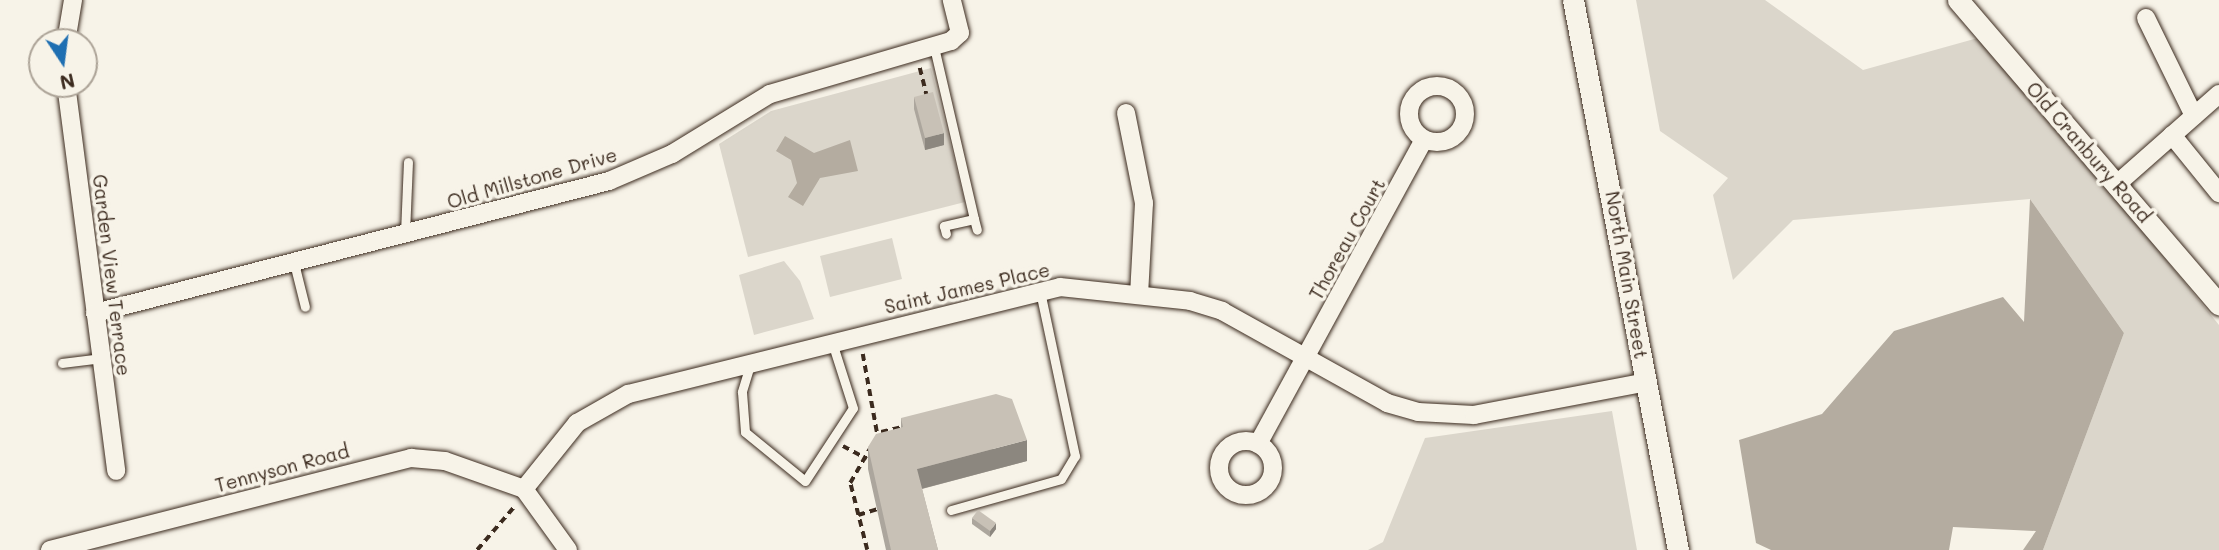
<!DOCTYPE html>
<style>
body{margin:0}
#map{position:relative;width:2219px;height:550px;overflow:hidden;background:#f7f3e8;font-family:Mali,sans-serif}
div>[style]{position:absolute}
.green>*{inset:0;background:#dbd6cb}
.water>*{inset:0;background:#b4aca0}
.path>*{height:3.5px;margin-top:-1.75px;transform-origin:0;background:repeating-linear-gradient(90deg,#3b2a1e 0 7px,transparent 0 12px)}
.roads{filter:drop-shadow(0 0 2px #3b2a1e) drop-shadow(0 0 2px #3b2a1e)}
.service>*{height:9px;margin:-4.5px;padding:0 4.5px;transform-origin:4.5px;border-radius:4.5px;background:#f7f3e8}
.minor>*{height:18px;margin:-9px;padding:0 9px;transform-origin:9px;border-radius:9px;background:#f7f3e8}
.minor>.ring{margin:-9px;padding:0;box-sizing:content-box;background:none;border:18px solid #f7f3e8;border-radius:50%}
.tertiary>*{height:21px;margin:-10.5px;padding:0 10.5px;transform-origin:10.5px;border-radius:10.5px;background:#f7f3e8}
.wall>*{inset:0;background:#aca69d}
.shaded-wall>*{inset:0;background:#8c877f}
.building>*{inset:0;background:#c8c1b6}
span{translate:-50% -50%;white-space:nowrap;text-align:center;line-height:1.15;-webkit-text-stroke:7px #f7f3e8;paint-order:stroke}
.street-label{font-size:19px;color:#3b2a1e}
.north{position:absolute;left:28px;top:28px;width:70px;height:70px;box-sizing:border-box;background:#f7f3e8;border:2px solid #aca397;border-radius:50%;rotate:167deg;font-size:19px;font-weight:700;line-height:28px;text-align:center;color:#3b2a1e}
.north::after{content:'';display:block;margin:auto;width:24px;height:32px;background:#1f6fb2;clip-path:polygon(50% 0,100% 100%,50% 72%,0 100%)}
</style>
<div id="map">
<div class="green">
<div style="clip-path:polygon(1636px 0,1765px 0,1863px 70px,1985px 36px,2219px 325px,2219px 550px,2043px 550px,2124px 333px,2030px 199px,1793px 220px,1733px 280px,1713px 195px,1728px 178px,1660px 131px)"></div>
<div style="clip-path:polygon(931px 68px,965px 202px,748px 257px,719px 144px,771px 111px)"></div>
<div style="clip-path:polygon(892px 238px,902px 279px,830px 297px,820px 256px)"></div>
<div style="clip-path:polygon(784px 261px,800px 281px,814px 319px,754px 335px,739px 275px)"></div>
<div style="clip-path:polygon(1612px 411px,1637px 550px,1368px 550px,1383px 542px,1425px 438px)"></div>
</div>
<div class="water">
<div style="clip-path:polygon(785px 136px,814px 153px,850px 140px,858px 171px,820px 178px,803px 206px,788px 197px,797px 183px,791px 160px,776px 151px)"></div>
<div style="clip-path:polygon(2030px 199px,2124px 333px,2043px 550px,2023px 550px,2036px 531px,1953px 527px,1949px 550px,1771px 550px,1756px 543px,1739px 440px,1822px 414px,1894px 331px,2003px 297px,2024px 322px)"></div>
</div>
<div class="path">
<div style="left:920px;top:68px;width:29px;rotate:76deg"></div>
<div style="left:863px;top:354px;width:84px;rotate:79.8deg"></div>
<div style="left:881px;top:432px;width:23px;rotate:-13deg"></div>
<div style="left:843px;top:446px;width:27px;rotate:28deg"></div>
<div style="left:858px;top:515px;width:21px;rotate:-17deg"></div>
<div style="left:477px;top:550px;width:57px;rotate:-49.3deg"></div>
<div style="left:867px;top:550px;width:69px;rotate:-104.2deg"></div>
<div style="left:850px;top:483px;width:39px;rotate:-60deg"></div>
</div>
<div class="roads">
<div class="service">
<div style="left:934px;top:47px;width:177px;rotate:76.9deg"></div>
<div style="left:974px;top:219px;width:31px;rotate:167deg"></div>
<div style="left:944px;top:226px;width:8px;rotate:76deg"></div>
<div style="left:974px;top:219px;width:11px;rotate:75deg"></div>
<div style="left:405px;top:233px;width:71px;rotate:-87.6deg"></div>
<div style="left:294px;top:263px;width:45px;rotate:76deg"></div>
<div style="left:62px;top:363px;width:40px;rotate:-7.1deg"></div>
<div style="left:750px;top:365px;width:28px;rotate:107deg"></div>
<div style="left:742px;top:392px;width:40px;rotate:85.7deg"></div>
<div style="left:745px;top:432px;width:77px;rotate:39.2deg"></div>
<div style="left:805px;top:481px;width:87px;rotate:-56.7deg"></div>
<div style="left:853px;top:408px;width:69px;rotate:-107.7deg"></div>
<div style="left:951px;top:510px;width:114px;rotate:-15.7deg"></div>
<div style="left:1061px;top:479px;width:27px;rotate:-59deg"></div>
<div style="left:1075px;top:456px;width:169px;rotate:-102deg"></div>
</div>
<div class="minor">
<div style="left:2146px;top:18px;width:109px;rotate:63.9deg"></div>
<div style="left:66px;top:42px;width:43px;rotate:-80.5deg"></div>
<div style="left:66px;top:84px;width:390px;rotate:82.6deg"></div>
<div class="ring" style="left:1409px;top:86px;width:38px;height:38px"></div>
<div style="left:1126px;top:113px;width:92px;rotate:78.7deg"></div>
<div style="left:1144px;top:203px;width:92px;rotate:93.1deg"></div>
<div style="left:2172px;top:135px;width:75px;rotate:51deg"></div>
<div style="left:2117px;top:184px;width:136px;rotate:-41.4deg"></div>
<div style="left:95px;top:313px;width:531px;rotate:-14.4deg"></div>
<div style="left:609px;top:181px;width:69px;rotate:-23.2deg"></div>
<div style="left:672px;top:154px;width:115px;rotate:-31.5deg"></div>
<div style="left:770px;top:94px;width:189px;rotate:-16.3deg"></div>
<div style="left:951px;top:41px;width:12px;rotate:-42deg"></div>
<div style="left:960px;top:33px;width:34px;rotate:-104deg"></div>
<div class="ring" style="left:1219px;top:441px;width:36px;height:36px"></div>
<div style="left:1258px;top:444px;width:346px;rotate:-61.4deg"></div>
<div style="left:524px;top:489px;width:85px;rotate:-51.2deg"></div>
<div style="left:577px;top:423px;width:59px;rotate:-29.6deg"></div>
<div style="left:628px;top:394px;width:445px;rotate:-13.9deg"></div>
<div style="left:1060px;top:287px;width:131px;rotate:6.1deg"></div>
<div style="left:1190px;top:301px;width:34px;rotate:17deg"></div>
<div style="left:1222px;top:311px;width:189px;rotate:29.1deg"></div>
<div style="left:1387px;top:403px;width:32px;rotate:16deg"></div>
<div style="left:1418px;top:412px;width:56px;rotate:3.1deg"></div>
<div style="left:1474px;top:415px;width:176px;rotate:-10.8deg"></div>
<div style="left:50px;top:550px;width:373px;rotate:-14.3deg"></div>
<div style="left:411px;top:458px;width:34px;rotate:5deg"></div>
<div style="left:445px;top:461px;width:84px;rotate:19.5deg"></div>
<div style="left:524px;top:489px;width:75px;rotate:54.2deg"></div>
</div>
<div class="tertiary">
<div style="left:1573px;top:0;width:560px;rotate:79.19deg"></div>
<div style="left:1958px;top:0;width:401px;rotate:49.4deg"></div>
</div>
</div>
<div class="wall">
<div style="clip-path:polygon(914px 97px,944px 145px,925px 150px,914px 109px)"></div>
<div style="clip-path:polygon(901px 418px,1027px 461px,922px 489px,938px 550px,886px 550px,868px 469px,868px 447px,901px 428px)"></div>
<div style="clip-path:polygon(972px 518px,996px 529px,990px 537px,972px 524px)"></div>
</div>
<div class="shaded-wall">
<div style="clip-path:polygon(944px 133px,944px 145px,925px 150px,925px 138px)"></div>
<div style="clip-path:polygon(1027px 440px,1027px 461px,917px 490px,917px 469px)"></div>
<div style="clip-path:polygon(996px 523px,996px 529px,990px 537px,990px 531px)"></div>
</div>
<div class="building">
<div style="clip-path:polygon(933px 92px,944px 133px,925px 138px,914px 97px)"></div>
<div style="clip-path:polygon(996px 394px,1012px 399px,1027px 440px,917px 469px,938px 550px,891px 550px,868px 447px,876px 434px,903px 427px,901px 418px)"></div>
<div style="clip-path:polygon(978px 510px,996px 523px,990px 531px,972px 518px)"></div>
</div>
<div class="street-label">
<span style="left:2089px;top:152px;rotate:49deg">Old Cranbury Road</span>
<span style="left:532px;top:178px;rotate:-16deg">Old Millstone Drive</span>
<span style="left:1347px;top:239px;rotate:-61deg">Thoreau Court</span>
<span style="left:112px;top:275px;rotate:83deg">Garden View Terrace</span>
<span style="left:1627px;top:275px;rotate:80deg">North Main Street</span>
<span style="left:967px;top:288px;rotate:-13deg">Saint James Place</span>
<span style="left:282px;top:468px;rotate:-15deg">Tennyson Road</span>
</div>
<div class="north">N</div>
</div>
